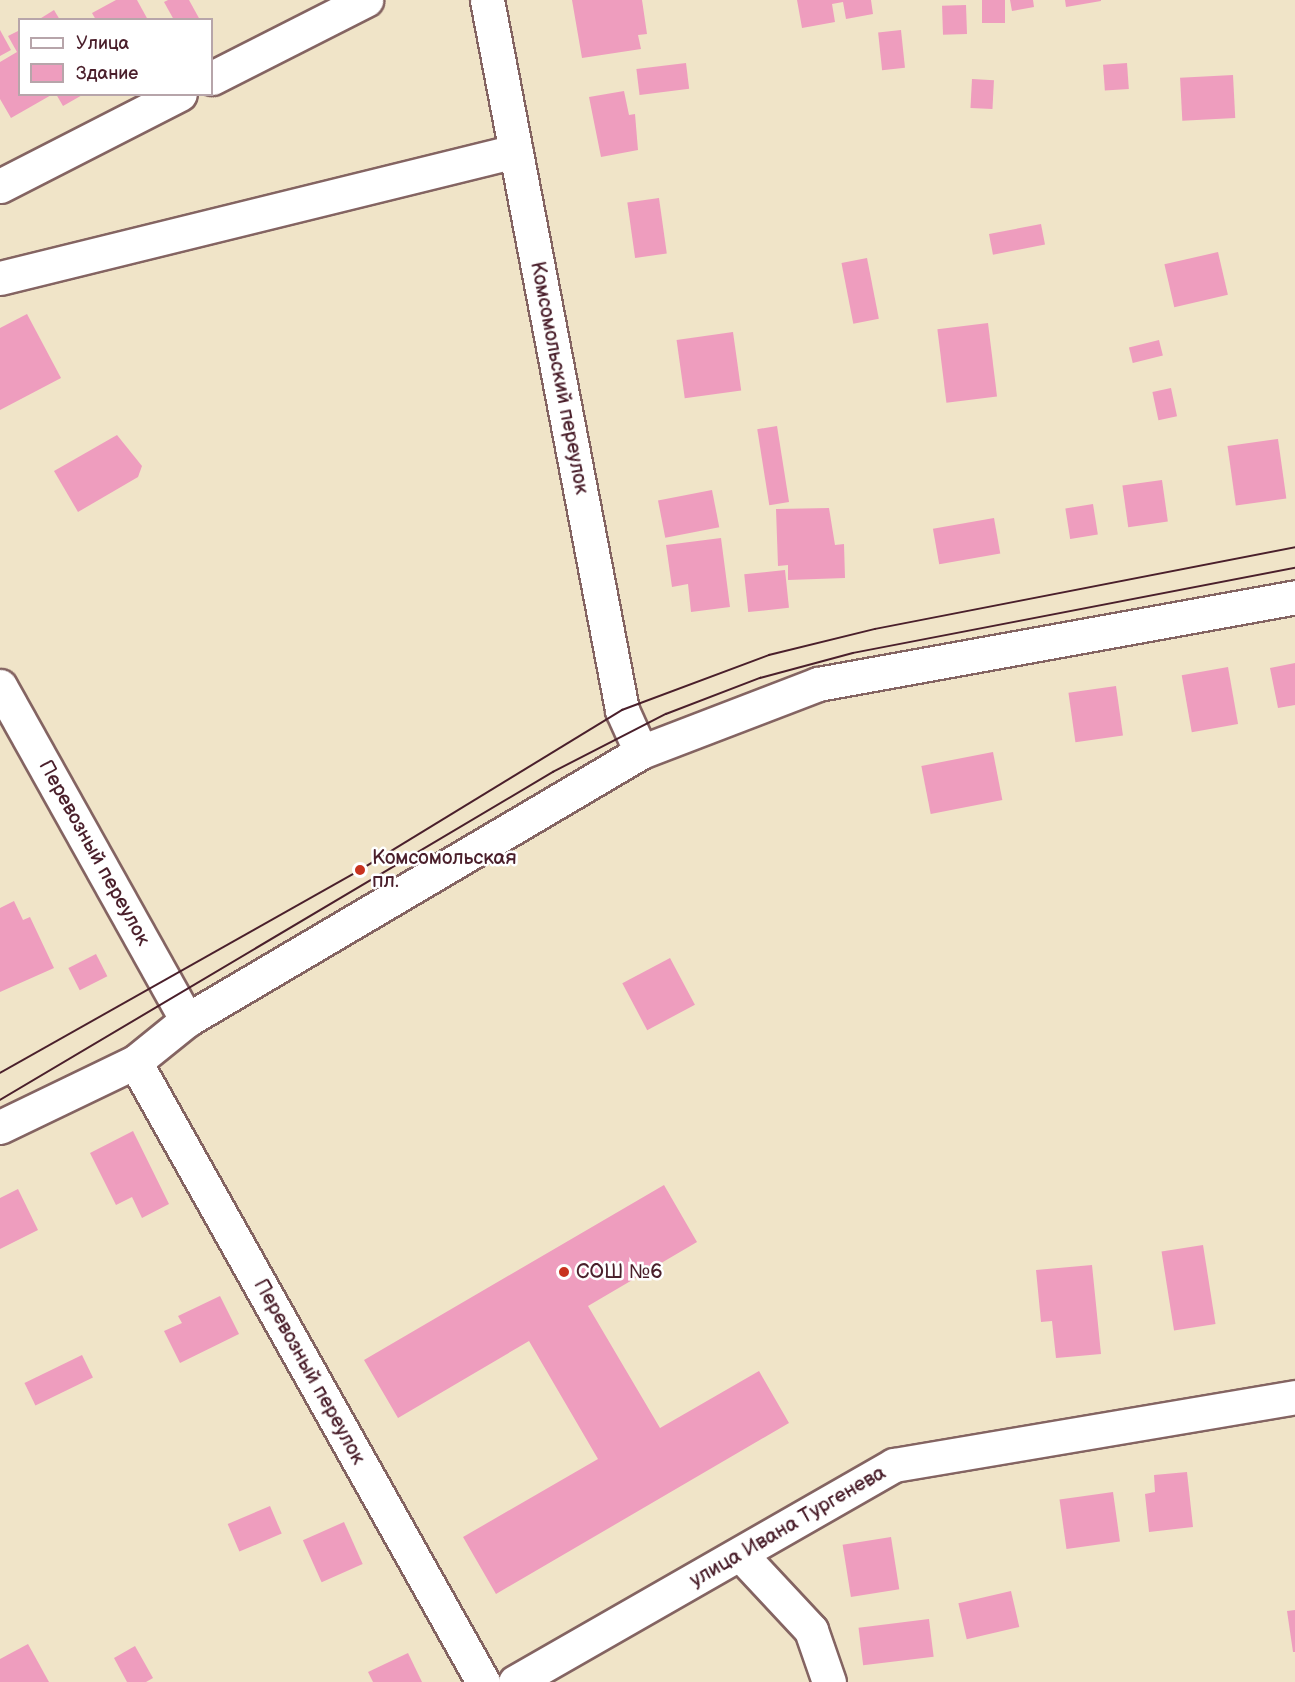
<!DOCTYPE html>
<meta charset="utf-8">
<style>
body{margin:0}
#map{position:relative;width:1295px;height:1682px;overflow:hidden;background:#f0e4c8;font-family:"Balsamiq Sans",sans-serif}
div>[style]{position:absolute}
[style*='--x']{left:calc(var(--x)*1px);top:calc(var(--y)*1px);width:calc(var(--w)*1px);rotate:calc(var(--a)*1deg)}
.building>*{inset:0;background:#ee9dbe;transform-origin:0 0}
.roads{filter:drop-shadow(2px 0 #846462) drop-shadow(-2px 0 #846462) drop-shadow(0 2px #846462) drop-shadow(0 -2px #846462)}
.minor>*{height:33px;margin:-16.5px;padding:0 16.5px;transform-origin:16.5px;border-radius:16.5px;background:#fff}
.tram>*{height:1.5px;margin:-0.75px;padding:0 0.75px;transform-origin:0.75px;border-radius:0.75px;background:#4a1f2b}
.dots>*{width:16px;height:16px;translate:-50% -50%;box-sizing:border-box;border:3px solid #fff;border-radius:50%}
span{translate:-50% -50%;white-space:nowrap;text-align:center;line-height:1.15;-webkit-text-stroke:5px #fff;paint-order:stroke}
.street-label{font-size:20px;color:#4a1f2b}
.poi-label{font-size:20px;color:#4a1f2b}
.left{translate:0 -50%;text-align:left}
.legend{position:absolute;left:18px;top:18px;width:195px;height:78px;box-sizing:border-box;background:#fff;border:2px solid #b7a5aa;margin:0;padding:8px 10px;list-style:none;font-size:18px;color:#4a1f2b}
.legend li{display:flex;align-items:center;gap:12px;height:30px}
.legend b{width:30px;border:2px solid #b7a5aa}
</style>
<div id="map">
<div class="building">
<div style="clip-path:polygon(116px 0,137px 0,148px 20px,96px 20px,92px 13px)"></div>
<div style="clip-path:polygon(168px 0,189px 0,200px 20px,174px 20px,164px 2px)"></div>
<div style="clip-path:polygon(572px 0,642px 0,647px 34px,638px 35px,641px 49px,582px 58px)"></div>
<div style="clip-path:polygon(797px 0,871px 0,873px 14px,846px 19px,843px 2px,832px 4px,835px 22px,802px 28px)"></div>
<div style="left:982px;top:0;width:23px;height:23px"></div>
<div style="clip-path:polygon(1010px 0,1033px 0,1034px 7px,1012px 11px)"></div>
<div style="clip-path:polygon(1065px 0,1101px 0,1101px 1px,1066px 7px)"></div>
<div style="left:966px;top:5px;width:29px;height:24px;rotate:88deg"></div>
<div style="clip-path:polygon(54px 10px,60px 20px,38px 20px)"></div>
<div style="clip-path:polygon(0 30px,11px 50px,0 56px)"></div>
<div style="clip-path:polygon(20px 30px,20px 94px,53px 94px,11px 118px,0 99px,0 62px,17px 52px,8px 36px)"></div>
<div style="left:901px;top:30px;width:38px;height:23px;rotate:84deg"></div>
<div style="left:686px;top:63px;width:26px;height:50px;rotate:83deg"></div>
<div style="left:1127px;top:63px;width:26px;height:24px;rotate:86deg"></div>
<div style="left:1233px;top:75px;width:43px;height:53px;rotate:87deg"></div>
<div style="left:972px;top:79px;width:22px;height:29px;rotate:3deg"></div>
<div style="clip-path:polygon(624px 91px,629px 115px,635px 114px,638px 150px,601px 157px,589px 97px)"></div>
<div style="clip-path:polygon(56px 94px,84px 94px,63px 106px)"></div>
<div style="left:659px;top:198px;width:56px;height:32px;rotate:82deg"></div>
<div style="left:1041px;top:224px;width:21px;height:53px;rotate:79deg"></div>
<div style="left:1218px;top:252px;width:44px;height:55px;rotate:77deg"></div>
<div style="left:867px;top:258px;width:62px;height:26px;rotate:79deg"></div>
<div style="clip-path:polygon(27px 314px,61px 378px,0 410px,0 328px)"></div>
<div style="left:988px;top:323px;width:74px;height:51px;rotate:83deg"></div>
<div style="left:733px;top:332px;width:59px;height:57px;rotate:82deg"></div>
<div style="left:1159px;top:340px;width:16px;height:31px;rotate:76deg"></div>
<div style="left:1171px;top:388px;width:29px;height:19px;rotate:78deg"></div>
<div style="left:777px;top:426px;width:77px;height:20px;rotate:81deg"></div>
<div style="clip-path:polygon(117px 435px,142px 466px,138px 477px,78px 512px,54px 471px)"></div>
<div style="left:1278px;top:439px;width:60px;height:51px;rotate:82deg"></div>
<div style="left:1162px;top:480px;width:42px;height:40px;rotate:82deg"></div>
<div style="left:712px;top:490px;width:38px;height:55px;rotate:79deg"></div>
<div style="left:1093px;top:504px;width:31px;height:28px;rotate:81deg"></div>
<div style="clip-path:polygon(829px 508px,835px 545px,844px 544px,845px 578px,788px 580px,788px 565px,778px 566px,776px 509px)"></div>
<div style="left:994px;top:518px;width:36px;height:62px;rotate:80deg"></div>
<div style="clip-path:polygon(721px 538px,730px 607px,691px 612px,688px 584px,672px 587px,666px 545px)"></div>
<div style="left:785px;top:570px;width:38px;height:41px;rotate:84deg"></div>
<div style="clip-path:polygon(1295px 663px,1295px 705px,1278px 708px,1270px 668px)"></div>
<div style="left:1228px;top:667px;width:58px;height:47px;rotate:80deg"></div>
<div style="left:1116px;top:686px;width:50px;height:48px;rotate:82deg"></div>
<div style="left:993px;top:752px;width:49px;height:73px;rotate:79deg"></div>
<div style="clip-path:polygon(14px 901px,23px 920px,30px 917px,54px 968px,0 992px,0 908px)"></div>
<div style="left:96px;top:954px;width:25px;height:31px;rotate:63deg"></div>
<div style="left:670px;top:958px;width:53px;height:54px;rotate:62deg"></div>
<div style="clip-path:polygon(133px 1131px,169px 1204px,142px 1218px,132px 1197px,116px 1205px,90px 1153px)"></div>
<div style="clip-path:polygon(664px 1185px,697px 1242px,588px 1306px,660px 1428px,759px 1371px,789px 1423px,496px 1594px,463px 1537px,598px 1459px,529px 1341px,398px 1418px,364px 1360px)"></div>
<div style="clip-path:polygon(18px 1189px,38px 1230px,0 1249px,0 1198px)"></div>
<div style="left:1203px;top:1245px;width:80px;height:42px;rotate:81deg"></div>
<div style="clip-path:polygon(1092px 1265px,1101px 1354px,1056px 1358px,1052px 1321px,1041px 1322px,1036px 1270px)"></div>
<div style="clip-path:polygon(220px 1296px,239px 1334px,180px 1363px,164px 1331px,182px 1323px,178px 1316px)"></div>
<div style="left:82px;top:1355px;width:25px;height:64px;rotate:64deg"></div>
<div style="clip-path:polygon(1187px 1472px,1193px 1527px,1149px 1532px,1145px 1494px,1155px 1492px,1154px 1475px)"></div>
<div style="left:1113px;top:1492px;width:50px;height:54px;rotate:82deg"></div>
<div style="left:270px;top:1506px;width:30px;height:46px;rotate:67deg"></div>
<div style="left:344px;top:1522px;width:46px;height:45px;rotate:66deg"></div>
<div style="left:891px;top:1537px;width:53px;height:49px;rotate:81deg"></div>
<div style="left:1011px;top:1591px;width:37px;height:54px;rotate:77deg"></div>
<div style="clip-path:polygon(1295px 1610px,1295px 1652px,1293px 1652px,1287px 1611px)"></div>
<div style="left:929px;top:1619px;width:38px;height:71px;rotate:83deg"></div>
<div style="clip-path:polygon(28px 1644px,49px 1682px,0 1682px,0 1659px)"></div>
<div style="clip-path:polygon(135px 1646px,153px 1678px,146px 1682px,127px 1682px,114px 1658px)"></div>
<div style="clip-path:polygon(408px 1653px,422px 1682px,373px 1682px,368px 1672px)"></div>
</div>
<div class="roads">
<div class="minor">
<div style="--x:487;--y:0;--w:723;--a:79.23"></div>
<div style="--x:622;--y:710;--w:46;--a:65.7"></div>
<div style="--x:212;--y:78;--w:173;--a:-26.9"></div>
<div style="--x:0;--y:186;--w:202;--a:-27.1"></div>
<div style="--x:0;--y:278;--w:531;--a:-13.83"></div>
<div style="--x:0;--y:686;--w:383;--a:60.8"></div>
<div style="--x:135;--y:1062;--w:711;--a:60.69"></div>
<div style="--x:0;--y:1127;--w:150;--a:-25.7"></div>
<div style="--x:135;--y:1062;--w:67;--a:-38.9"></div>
<div style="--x:187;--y:1020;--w:527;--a:-30.55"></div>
<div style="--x:641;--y:752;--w:190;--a:-21"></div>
<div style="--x:818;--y:684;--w:485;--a:-10.3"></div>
<div style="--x:741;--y:1555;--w:103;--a:47"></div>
<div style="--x:811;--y:1630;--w:55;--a:70.9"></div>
<div style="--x:515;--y:1682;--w:437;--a:-29.8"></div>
<div style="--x:894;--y:1465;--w:407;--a:-9.6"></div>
</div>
</div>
<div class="tram">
<div style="--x:0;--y:1073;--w:413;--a:-29.4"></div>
<div style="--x:360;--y:870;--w:307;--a:-31.4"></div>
<div style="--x:622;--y:710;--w:157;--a:-20.5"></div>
<div style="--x:769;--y:655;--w:109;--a:-13.8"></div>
<div style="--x:875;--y:629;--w:428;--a:-11"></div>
<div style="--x:0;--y:1100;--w:643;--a:-30.67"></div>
<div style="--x:553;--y:772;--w:127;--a:-27.2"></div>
<div style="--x:666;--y:714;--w:101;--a:-21"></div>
<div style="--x:760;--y:678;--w:96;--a:-15"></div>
<div style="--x:853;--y:653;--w:450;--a:-10.9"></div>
</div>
<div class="dots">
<div style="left:360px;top:870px;background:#c8321e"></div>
<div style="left:564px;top:1272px;background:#c8321e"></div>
</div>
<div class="street-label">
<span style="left:559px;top:378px;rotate:79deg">Комсомольский переулок</span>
<span style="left:94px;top:853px;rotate:61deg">Перевозный переулок</span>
<span style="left:309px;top:1372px;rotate:61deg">Перевозный переулок</span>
<span style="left:788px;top:1527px;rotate:-30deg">улица Ивана Тургенева</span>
</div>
<div class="poi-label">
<span class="left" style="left:372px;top:870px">Комсомольская<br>пл.</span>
<span class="left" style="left:576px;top:1272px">СОШ №6</span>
</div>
<ul class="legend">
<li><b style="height:8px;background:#fff"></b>Улица</li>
<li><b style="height:16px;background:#ee9dbe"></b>Здание</li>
</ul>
</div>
